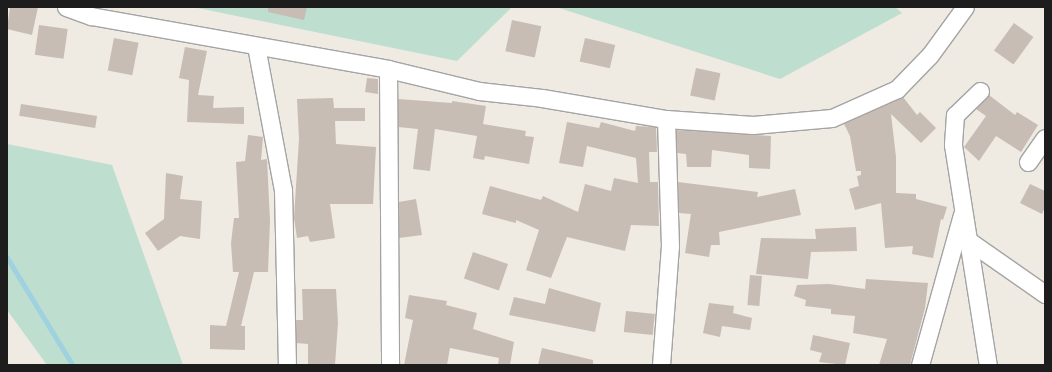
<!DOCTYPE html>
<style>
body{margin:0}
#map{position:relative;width:1052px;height:372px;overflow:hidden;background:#efeae2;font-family:Signika,sans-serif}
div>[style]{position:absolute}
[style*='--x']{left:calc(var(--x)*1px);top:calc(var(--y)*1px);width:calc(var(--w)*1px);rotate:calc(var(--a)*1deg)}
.wetland>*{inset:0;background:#bedecf}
.stream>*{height:4.5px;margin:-2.25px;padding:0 2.25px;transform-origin:2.25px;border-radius:2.25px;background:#a0d1df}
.building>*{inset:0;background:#c7bdb5;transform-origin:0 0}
.roads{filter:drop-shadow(1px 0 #a4a4a4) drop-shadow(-1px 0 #a4a4a4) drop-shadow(0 1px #a4a4a4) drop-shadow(0 -1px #a4a4a4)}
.minor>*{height:17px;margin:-8.5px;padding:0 8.5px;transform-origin:8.5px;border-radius:8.5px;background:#fff}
span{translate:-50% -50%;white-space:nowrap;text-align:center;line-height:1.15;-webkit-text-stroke:3px #fff;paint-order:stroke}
.frame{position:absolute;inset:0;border:8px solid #1d1d1d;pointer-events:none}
</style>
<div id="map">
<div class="wetland">
<div style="clip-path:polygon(193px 7px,512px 7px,457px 61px)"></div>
<div style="clip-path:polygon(556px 7px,895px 7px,902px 13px,780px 79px)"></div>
<div style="clip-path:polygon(7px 144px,112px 165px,183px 365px,47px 365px,7px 310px)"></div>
</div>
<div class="stream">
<div style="--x:7;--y:257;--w:127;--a:58.6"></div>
</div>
<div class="building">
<div style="clip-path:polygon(10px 7px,38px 7px,32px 35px,7px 29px)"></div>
<div style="clip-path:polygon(268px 7px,307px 7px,304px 20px,268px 12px)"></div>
<div style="left:512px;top:20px;width:30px;height:32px;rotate:12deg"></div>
<div style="left:1014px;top:23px;width:24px;height:34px;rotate:36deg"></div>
<div style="left:39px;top:25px;width:29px;height:30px;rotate:8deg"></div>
<div style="left:114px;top:38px;width:25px;height:33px;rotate:11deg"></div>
<div style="left:585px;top:38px;width:31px;height:24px;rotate:13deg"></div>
<div style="clip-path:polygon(185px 47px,207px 51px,198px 95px,214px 96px,213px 108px,244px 107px,244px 124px,187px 122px,189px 80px,179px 78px)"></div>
<div style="left:696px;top:68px;width:25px;height:28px;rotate:12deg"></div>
<div style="clip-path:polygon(367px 78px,378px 79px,378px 94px,365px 92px)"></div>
<div style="clip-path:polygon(989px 95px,1015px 115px,1017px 112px,1038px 125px,1021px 152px,996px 136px,979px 161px,964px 147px,986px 116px,976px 109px)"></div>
<div style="clip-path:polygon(903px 97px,917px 115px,920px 112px,936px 128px,921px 143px,891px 114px,896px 157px,896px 193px,916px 194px,916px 199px,947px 207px,943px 220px,941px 219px,933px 258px,912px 254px,913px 246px,885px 248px,881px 203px,855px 210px,849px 189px,859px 186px,857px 176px,861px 175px,861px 171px,856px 171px,850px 136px,844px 124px)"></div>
<div style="clip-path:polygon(333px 98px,334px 108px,365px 108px,365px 121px,335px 121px,336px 144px,376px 147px,373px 204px,330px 204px,335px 238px,310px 242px,308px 236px,297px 238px,294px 218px,299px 139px,297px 99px)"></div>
<div style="clip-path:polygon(398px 99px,452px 103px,452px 101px,486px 106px,483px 124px,526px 131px,525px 136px,534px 137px,529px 164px,485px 156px,484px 160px,473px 158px,477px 136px,435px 129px,430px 171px,413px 169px,418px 129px,398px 127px)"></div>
<div style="left:21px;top:104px;width:77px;height:12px;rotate:9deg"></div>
<div style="clip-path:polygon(567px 122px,599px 128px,601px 122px,635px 131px,636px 126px,656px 127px,657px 152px,649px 152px,650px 182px,658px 182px,659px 226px,631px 225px,625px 251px,567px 237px,551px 278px,526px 270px,539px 230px,516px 220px,516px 223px,482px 214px,490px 186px,541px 200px,543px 196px,578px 212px,585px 184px,611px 191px,614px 178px,638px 183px,636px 158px,587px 146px,583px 167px,559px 163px)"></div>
<div style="clip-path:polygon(676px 130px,771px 136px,770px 169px,749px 168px,749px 155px,712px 150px,711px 167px,687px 167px,686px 154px,677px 153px)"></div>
<div style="clip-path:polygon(248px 135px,263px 137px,261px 160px,267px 159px,270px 221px,268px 272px,254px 272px,241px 326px,245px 326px,245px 350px,210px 349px,210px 325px,226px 326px,239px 272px,233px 272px,231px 243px,234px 218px,239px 218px,236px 162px,245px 161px)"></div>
<div style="clip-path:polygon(166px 173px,183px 176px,180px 199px,202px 201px,200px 239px,180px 236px,158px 251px,145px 233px,164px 219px)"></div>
<div style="clip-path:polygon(678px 182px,758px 192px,757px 197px,795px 189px,801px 215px,719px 232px,720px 245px,711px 245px,709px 257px,685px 253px,691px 214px,679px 213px)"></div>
<div style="clip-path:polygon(1030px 184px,1045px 191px,1045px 207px,1042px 214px,1020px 203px)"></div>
<div style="clip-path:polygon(416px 199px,422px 235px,399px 238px,399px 202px)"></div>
<div style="clip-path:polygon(856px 227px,857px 251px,811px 252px,808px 279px,756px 274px,761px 238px,816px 239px,815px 229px)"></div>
<div style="left:473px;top:252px;width:37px;height:28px;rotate:19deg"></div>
<div style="left:750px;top:275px;width:12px;height:30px;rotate:5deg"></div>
<div style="clip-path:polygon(866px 279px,928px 283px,925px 308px,910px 365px,879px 365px,887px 339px,853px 333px,855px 316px,831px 314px,831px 309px,805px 306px,806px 300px,794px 296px,797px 285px,829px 284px,865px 289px)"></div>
<div style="clip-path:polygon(549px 288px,601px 303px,595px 332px,509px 315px,514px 297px,545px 304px)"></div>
<div style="clip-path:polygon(302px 289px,336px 289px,338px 323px,335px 365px,308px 365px,308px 344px,296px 343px,296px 320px,303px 320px)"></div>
<div style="clip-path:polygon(409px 295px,447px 301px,446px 305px,477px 313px,473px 329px,514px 342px,510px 365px,498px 365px,499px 358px,450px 348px,447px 365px,404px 365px,413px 320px,405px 318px)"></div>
<div style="clip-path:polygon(709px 303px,734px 306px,733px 313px,752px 318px,750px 330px,722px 326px,720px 337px,703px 333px)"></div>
<div style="left:626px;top:311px;width:29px;height:21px;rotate:6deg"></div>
<div style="clip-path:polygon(813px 335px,850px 343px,845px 365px,819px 362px,822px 353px,810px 350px)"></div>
<div style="clip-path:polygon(542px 348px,593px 360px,593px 365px,538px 365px)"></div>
</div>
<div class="roads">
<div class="minor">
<div style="--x:66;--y:7;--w:27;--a:20"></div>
<div style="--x:91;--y:16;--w:302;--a:10.1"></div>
<div style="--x:388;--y:69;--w:94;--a:13.6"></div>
<div style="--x:479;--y:91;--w:63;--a:6.3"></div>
<div style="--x:542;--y:98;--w:126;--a:9.6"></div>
<div style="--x:666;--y:119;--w:87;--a:3.9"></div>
<div style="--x:753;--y:125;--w:79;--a:-5.1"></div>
<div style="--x:832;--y:118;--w:71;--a:-24"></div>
<div style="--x:897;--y:89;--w:47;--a:-45.9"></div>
<div style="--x:930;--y:55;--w:59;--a:-53.9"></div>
<div style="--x:256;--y:46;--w:147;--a:79.4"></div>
<div style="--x:283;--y:190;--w:175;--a:88.7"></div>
<div style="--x:388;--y:69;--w:296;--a:89.6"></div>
<div style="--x:980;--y:91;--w:35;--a:136"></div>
<div style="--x:955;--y:115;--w:30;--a:94"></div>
<div style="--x:953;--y:145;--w:223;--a:81"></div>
<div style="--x:1028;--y:162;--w:29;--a:-55"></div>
<div style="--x:969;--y:241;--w:93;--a:34.9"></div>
<div style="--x:661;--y:365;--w:119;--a:-85.7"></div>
<div style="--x:670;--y:246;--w:127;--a:-91.8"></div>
<div style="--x:920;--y:365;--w:156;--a:-74.4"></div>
</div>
</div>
<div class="frame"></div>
</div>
